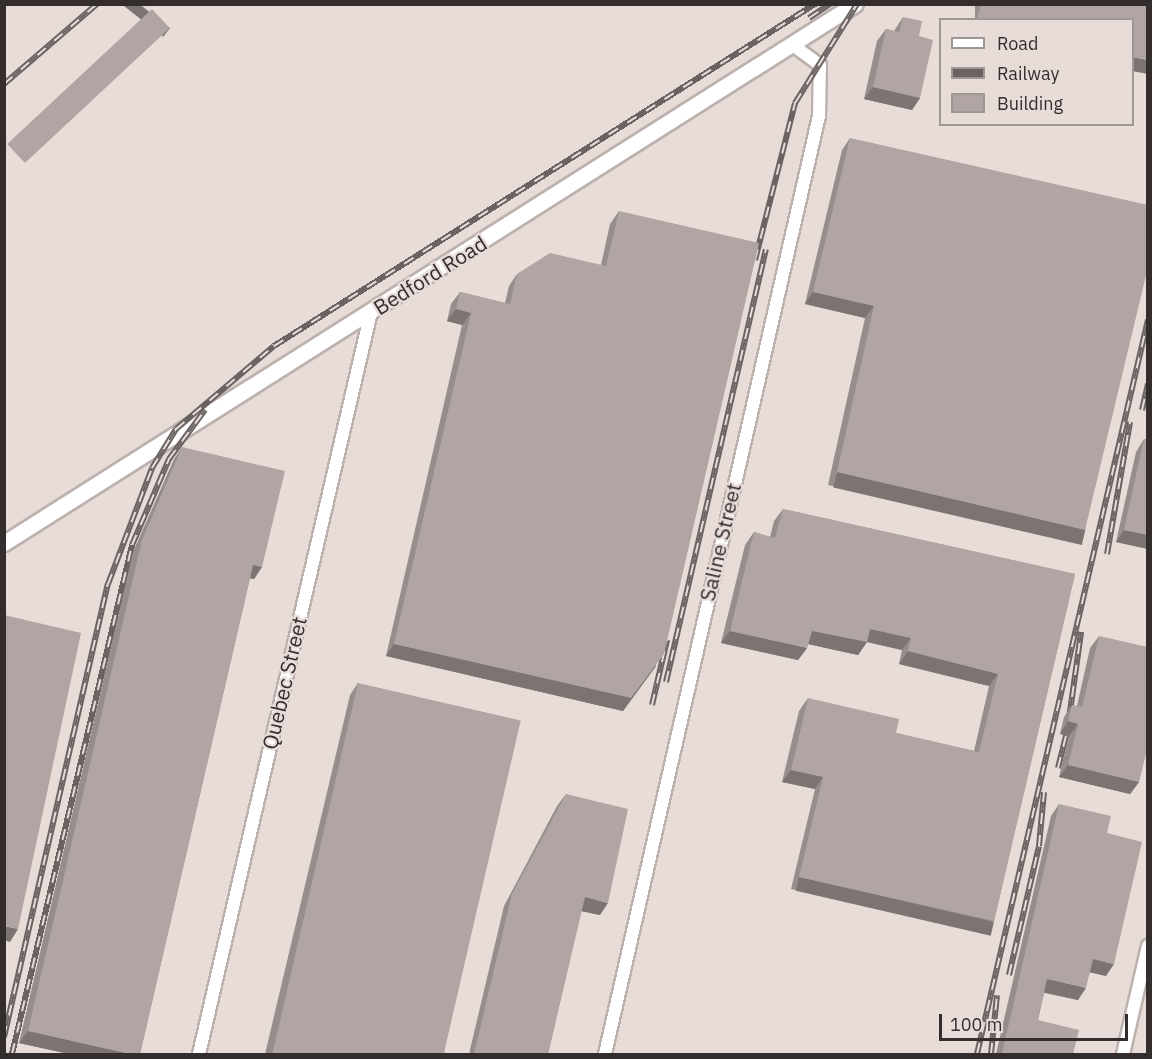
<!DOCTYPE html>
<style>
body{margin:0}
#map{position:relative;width:1152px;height:1059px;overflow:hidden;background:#e8dcd9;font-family:"IBM Plex Sans",sans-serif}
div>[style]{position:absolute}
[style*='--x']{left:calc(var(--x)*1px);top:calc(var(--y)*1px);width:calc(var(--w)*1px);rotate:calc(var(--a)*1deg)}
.roads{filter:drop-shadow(2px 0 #bcb1ad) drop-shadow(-2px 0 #bcb1ad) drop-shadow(0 2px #bcb1ad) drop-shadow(0 -2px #bcb1ad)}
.minor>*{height:12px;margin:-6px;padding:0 6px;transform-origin:6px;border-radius:6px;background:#fff}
.tertiary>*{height:15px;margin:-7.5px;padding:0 7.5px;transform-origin:7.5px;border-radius:7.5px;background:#fff}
.rail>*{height:6px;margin-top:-3px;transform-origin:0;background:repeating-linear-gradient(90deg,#e8dcd9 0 11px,#6a6361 0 22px);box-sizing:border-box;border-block:2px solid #6a6361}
.wall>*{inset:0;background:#978e8b;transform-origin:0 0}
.shaded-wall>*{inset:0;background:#7b7471;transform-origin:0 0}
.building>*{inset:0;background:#b0a5a2;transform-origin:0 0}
span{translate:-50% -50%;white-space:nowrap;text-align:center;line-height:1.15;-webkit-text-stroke:4.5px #e8dcd9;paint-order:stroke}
.street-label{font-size:21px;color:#332e2d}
.frame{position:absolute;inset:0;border:6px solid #332e2d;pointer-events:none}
.legend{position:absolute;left:939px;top:18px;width:195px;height:108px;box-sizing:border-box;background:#e8dcd9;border:2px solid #a09694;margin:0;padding:8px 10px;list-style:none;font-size:18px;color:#332e2d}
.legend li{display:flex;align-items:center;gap:12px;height:30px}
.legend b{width:30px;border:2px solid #a09694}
.scale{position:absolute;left:939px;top:1014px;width:189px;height:27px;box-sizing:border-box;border:3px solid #332e2d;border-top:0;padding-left:8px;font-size:18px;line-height:21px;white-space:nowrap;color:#332e2d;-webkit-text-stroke:4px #e8dcd9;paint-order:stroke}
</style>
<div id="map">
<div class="roads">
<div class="minor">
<div style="--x:199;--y:1054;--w:762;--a:-76.95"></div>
<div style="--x:605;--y:1054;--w:962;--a:-77.15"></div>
<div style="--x:819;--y:116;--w:51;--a:-88.9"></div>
<div style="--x:820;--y:65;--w:34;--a:-144"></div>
<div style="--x:1123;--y:1054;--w:111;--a:-77"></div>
</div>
<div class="tertiary">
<div style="--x:4;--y:543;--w:1007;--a:-32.35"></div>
</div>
</div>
<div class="rail">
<div style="--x:809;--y:18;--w:25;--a:-34"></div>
<div style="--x:4;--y:84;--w:123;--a:-40.7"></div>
<div style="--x:755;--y:260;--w:162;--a:-75.7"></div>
<div style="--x:795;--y:103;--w:117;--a:-57.9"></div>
<div style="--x:1142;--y:410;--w:27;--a:-77"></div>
<div style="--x:1107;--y:554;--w:134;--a:-80.1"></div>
<div style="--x:666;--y:682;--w:444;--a:-77"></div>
<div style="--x:652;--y:705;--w:67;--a:-77"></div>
<div style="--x:1069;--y:719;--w:88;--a:-82.1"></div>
<div style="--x:1058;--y:768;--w:34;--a:-76"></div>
<div style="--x:1009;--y:975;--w:132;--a:-76.9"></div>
<div style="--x:1039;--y:846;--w:54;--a:-84.7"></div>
<div style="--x:4;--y:1037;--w:465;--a:-77.1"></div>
<div style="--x:108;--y:584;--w:124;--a:-69.2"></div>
<div style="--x:152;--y:468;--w:46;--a:-58.4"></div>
<div style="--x:176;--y:429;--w:128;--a:-40.3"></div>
<div style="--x:274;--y:346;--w:640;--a:-32.3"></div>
<div style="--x:12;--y:1054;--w:523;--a:-76.73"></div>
<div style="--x:132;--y:545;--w:94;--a:-66.7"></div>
<div style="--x:169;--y:459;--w:61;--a:-53.7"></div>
<div style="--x:977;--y:1054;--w:754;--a:-76.89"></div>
<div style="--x:991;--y:1054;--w:59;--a:-84.2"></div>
</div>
<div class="wall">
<div style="left:975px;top:4px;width:173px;height:16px"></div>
<div style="clip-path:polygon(903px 17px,919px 36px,920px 98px,912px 110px,864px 99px,877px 41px,886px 29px,894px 31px)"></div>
<div style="clip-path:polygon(850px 138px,1077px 543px,828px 485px,865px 318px,805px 304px,842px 150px)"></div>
<div style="clip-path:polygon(619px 211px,656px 666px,623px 711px,386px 656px,462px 325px,447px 321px,451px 304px,460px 292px,505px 303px,509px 286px,517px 274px,601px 265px,610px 224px)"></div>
<div style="clip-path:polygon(1144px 439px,1148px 440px,1148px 549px,1116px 542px,1136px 452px)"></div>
<div style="clip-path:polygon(182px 447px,262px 567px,254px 579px,250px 578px,140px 1054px,69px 1054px,19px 1043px,133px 552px,174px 459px)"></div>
<div style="clip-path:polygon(783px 509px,1075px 574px,994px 921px,986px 933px,791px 889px,815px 789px,782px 782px,799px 711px,808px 698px,896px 733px,974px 751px,989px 686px,899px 664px,902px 650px,867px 642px,858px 655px,808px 644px,807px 648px,798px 660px,721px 643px,745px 545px,754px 532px,770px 537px,774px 521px)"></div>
<div style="clip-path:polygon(1099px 636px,1139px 782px,1130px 794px,1059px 777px,1069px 736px,1060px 734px,1064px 717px,1072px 705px,1077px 706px,1090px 648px)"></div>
<div style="clip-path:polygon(358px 683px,445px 1054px,265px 1054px,350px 695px)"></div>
<div style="clip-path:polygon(566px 794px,600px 915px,581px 911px,548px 1054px,469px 1054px,504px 906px,557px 806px)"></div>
<div style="clip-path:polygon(1059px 804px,1107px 833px,1106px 976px,1090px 972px,1078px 1000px,1044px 993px,1038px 1020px,1073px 1054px,996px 1054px,1051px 816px)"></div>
</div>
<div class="shaded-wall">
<div style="left:170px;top:28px;width:11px;height:222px;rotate:128deg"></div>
<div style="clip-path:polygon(1132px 57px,1148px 60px,1148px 74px,1132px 71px)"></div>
<div style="clip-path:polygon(873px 87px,920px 98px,912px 110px,864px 99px)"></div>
<div style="clip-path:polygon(813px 292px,874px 306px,865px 318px,805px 304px)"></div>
<div style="clip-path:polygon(456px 309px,471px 313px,462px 325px,447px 321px)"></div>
<div style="left:837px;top:472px;width:255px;height:16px;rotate:13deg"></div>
<div style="clip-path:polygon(1124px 530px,1148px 535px,1148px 549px,1116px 542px)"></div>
<div style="clip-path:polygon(253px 565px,262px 567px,254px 579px,244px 577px)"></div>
<div style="clip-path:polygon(870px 629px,911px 638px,902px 650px,867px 642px,858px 655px,803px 643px,812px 631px)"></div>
<div style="clip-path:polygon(730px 631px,807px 648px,798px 660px,721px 643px)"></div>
<div style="clip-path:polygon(394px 644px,656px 666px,623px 711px,386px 656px)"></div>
<div style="clip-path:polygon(908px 651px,998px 674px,989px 686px,899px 664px)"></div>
<div style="clip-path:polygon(1068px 721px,1078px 724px,1069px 736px,1060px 734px)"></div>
<div style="clip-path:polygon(1068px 765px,1139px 782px,1130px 794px,1059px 777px)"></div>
<div style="clip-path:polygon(791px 770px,823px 777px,815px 789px,782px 782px)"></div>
<div style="left:799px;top:877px;width:200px;height:14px;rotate:13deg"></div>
<div style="clip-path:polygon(585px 897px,608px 903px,600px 915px,576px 910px)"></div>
<div style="clip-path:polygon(4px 926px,18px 929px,10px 942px,4px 940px)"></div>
<div style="clip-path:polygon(1093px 959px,1114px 964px,1106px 976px,1084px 971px)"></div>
<div style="clip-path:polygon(1047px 979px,1086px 988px,1078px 1000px,1039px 991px)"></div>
<div style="clip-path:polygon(28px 1031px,130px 1054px,69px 1054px,19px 1043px)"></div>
</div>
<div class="building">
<div style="clip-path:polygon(981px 4px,1148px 4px,1148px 60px,1132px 57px,1132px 20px,977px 20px)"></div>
<div style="left:152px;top:9px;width:26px;height:198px;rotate:47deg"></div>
<div style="clip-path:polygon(903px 17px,922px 21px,919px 36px,933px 40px,920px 98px,873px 87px,886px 29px,899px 32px)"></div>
<div style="clip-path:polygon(850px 138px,1148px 205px,1148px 267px,1085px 530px,837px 472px,874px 306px,813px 292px)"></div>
<div style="clip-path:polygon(619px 211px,759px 243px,664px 654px,631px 698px,394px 644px,471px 313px,456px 309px,460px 292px,510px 304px,517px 274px,550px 253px,606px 266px)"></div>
<div style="clip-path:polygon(1144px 439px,1148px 440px,1148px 535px,1124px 530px)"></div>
<div style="clip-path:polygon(182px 447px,285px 471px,262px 567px,253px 565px,140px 1054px,130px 1054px,28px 1031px,142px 540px)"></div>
<div style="clip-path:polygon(783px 509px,1075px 574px,994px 921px,799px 877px,823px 777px,791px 770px,808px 698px,899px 719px,896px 733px,979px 752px,998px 674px,908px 651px,911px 638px,870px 629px,867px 642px,812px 631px,807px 648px,730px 631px,754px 532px,775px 538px)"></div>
<div style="clip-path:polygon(4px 615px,81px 633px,18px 929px,4px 926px)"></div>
<div style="clip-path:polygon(1099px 636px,1148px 647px,1148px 746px,1139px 782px,1068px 765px,1078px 724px,1068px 721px,1072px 705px,1082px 707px)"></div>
<div style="left:358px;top:683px;width:167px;height:381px;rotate:13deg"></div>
<div style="clip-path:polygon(566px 794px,628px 809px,608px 903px,585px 897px,548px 1054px,474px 1054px,512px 894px)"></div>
<div style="clip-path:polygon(1059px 804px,1111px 816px,1107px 833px,1142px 842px,1114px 964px,1093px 959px,1086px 988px,1047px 979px,1038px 1020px,1079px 1030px,1073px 1054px,1002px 1054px)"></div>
</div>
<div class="street-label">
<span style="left:430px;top:275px;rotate:-32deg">Bedford Road</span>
<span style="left:720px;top:542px;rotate:-77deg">Saline Street</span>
<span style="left:284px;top:683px;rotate:-77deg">Quebec Street</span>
</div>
<div class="frame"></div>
<ul class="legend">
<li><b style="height:8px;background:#fff"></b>Road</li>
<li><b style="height:8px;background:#6a6361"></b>Railway</li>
<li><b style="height:16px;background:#b0a5a2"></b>Building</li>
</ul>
<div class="scale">100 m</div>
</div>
